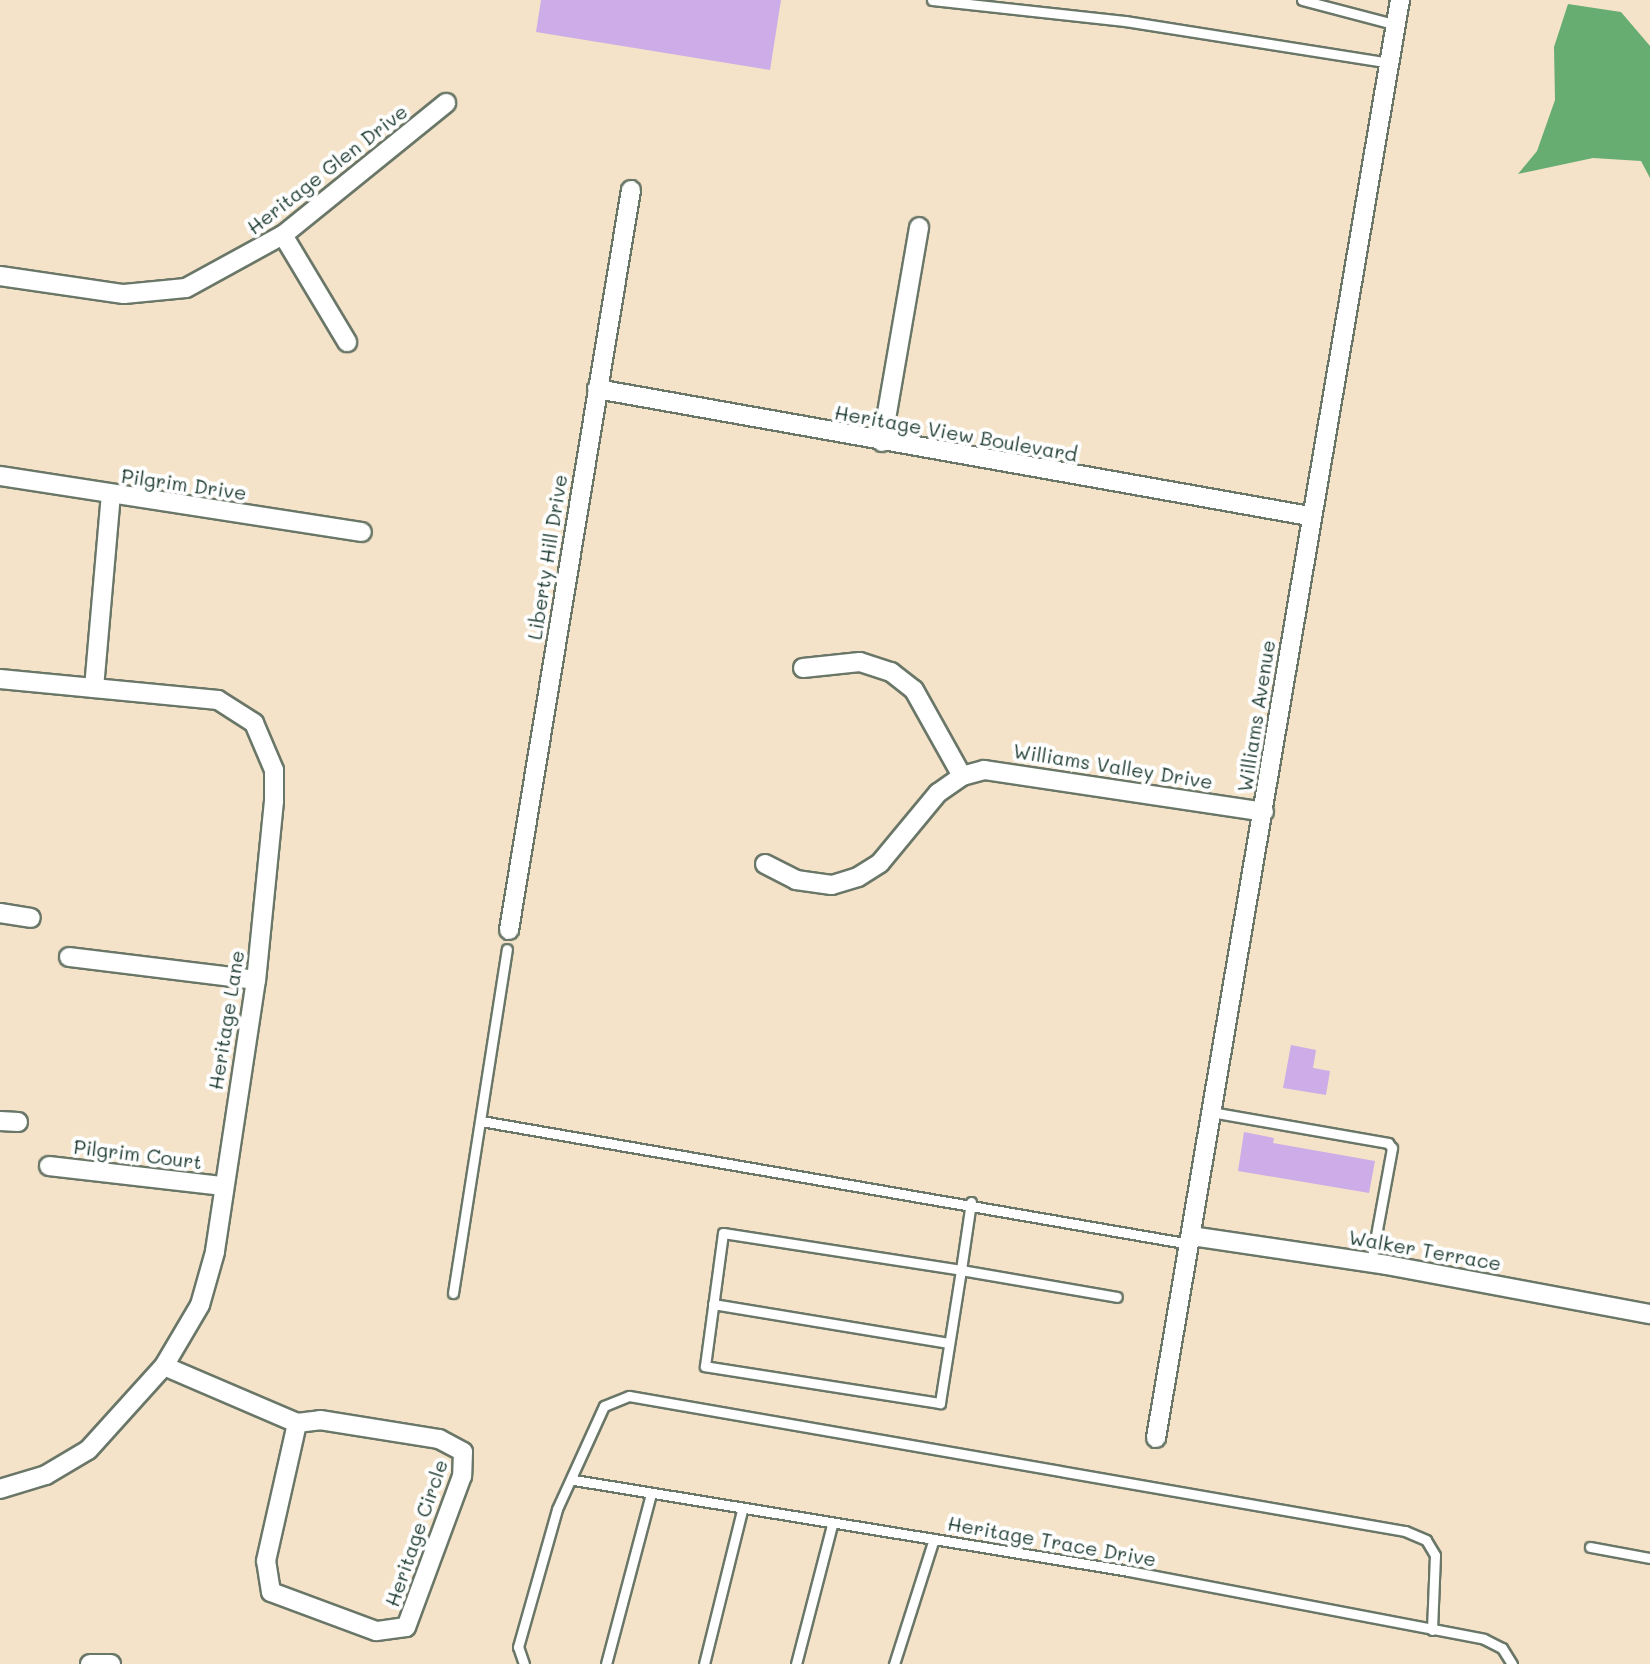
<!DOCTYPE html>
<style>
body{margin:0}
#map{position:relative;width:1650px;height:1664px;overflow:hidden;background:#f4e3c9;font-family:Mali,sans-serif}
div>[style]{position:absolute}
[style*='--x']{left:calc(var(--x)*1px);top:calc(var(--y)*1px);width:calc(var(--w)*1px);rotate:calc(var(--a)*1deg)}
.forest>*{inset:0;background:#67ad72}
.building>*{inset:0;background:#ceace7}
.roads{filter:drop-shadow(2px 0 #6a7768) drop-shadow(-2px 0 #6a7768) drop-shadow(0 2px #6a7768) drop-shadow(0 -2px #6a7768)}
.lane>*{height:9px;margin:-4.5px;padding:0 4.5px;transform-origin:4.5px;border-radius:4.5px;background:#fff}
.street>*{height:18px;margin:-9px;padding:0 9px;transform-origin:9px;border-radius:9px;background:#fff}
span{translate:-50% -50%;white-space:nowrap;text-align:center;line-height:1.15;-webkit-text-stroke:8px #fff;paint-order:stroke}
.street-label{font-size:20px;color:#1f3d34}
</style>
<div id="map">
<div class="forest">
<div style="clip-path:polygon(1568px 4px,1621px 12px,1650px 46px,1650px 178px,1641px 161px,1593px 158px,1518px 174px,1537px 151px,1555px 100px,1554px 47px)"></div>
</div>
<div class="building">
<div style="clip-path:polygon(541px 0,781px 0,770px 70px,536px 32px)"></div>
<div style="clip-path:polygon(1291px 1045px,1316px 1050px,1313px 1068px,1330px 1071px,1326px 1095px,1283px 1088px)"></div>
<div style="clip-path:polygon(1244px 1132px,1274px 1138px,1273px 1143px,1375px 1161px,1369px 1193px,1238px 1171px)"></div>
</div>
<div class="roads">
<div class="lane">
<div style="--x:932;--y:0;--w:194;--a:6.2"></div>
<div style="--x:1125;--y:21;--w:268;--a:9"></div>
<div style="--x:1302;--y:0;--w:98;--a:14.7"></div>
<div style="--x:1211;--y:1112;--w:180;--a:9.9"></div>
<div style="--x:1388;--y:1143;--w:6;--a:51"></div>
<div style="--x:1392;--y:1148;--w:116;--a:100.4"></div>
<div style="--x:481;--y:1121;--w:720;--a:9.84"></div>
<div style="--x:971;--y:1202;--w:69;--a:98.4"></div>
<div style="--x:961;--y:1270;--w:135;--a:99"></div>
<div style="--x:940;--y:1403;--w:238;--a:-171.1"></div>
<div style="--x:705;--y:1366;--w:134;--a:-82.3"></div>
<div style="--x:723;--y:1233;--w:241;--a:8.8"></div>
<div style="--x:961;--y:1270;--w:158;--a:9.8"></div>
<div style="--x:453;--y:1293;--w:348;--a:-81.1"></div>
<div style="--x:713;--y:1304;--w:239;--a:9.4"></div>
<div style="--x:574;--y:1480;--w:562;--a:9.31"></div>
<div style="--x:1129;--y:1571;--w:361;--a:10.8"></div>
<div style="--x:1484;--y:1639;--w:20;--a:27"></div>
<div style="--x:1502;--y:1648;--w:19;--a:58"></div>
<div style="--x:1590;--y:1547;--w:61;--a:10.4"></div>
<div style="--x:524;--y:1664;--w:18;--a:-109"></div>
<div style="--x:518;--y:1647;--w:143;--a:-74.2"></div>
<div style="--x:557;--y:1509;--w:113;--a:-65.5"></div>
<div style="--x:604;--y:1406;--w:27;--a:-22"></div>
<div style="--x:629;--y:1396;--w:788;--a:9.87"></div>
<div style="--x:1405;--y:1531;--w:23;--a:23"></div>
<div style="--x:1426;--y:1540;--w:17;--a:59"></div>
<div style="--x:1435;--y:1555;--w:75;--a:92.3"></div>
<div style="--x:606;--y:1664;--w:176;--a:-75.2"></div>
<div style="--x:704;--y:1664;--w:159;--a:-76.1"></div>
<div style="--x:796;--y:1664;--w:144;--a:-75.5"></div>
<div style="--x:894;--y:1664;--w:131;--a:-72.3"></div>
</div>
<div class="street">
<div style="--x:283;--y:235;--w:125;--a:59.1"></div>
<div style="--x:0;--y:276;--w:125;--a:8.3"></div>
<div style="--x:124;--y:294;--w:62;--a:-5.5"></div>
<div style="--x:186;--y:288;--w:111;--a:-28.7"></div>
<div style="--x:283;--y:235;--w:210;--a:-39"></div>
<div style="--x:597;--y:389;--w:723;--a:10.11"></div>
<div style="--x:882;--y:442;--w:218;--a:-80.2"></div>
<div style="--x:0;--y:476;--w:366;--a:8.8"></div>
<div style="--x:803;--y:668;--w:57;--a:-6"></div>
<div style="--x:860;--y:662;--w:33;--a:18"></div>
<div style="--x:891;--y:672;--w:29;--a:38"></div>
<div style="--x:914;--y:690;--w:98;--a:60.8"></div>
<div style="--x:0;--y:679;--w:219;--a:5.5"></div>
<div style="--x:218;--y:700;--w:43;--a:32.6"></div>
<div style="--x:254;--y:723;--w:51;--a:66.9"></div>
<div style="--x:274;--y:770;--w:31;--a:90"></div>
<div style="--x:274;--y:801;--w:180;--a:95.7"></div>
<div style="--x:256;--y:980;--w:275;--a:98.6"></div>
<div style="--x:215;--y:1252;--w:55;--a:105.8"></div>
<div style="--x:200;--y:1305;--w:71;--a:120.5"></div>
<div style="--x:164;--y:1366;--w:113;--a:132.1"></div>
<div style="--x:88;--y:1450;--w:49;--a:149.2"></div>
<div style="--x:46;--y:1475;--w:48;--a:163.1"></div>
<div style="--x:94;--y:688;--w:194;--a:-85"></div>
<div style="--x:765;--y:864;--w:35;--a:27"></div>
<div style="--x:796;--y:880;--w:36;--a:8"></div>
<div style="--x:832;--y:885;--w:27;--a:-17"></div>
<div style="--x:858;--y:877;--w:26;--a:-32"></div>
<div style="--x:880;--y:863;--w:91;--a:-50.4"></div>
<div style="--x:938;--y:793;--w:29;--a:-35"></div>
<div style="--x:962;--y:776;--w:23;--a:-15"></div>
<div style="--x:984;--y:770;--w:283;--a:8.5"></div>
<div style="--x:0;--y:913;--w:31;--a:9"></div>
<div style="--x:509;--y:930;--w:750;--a:-80.64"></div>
<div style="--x:69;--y:957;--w:188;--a:7"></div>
<div style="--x:0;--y:1121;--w:18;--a:3"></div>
<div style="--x:49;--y:1166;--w:173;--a:6.6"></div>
<div style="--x:1191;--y:1236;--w:198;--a:8.4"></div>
<div style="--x:1387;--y:1265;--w:268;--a:10.6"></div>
<div style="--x:164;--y:1366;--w:145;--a:23.2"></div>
<div style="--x:297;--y:1423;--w:23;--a:-7"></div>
<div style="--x:320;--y:1420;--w:121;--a:9.1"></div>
<div style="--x:439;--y:1439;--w:27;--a:28"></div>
<div style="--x:463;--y:1452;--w:24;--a:92"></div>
<div style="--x:462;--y:1476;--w:161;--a:110.3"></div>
<div style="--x:406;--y:1627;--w:30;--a:172"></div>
<div style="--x:376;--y:1631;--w:112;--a:-159.6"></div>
<div style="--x:271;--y:1592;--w:31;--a:-99"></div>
<div style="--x:266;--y:1561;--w:141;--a:-77.3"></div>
<div style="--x:1156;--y:1438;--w:1459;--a:-80.37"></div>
<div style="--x:90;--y:1664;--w:21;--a:0"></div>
</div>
</div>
<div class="street-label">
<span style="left:327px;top:169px;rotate:-38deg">Heritage Glen Drive</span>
<span style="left:956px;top:433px;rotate:10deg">Heritage View Boulevard</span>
<span style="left:184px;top:484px;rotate:8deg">Pilgrim Drive</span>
<span style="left:547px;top:557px;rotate:-81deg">Liberty Hill Drive</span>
<span style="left:1256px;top:716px;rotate:-81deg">Williams Avenue</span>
<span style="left:1113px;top:766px;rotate:9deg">Williams Valley Drive</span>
<span style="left:226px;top:1020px;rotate:-81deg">Heritage Lane</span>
<span style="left:138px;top:1154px;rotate:7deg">Pilgrim Court</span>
<span style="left:1425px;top:1250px;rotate:10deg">Walker Terrace</span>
<span style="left:416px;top:1533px;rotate:-71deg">Heritage Circle</span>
<span style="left:1052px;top:1541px;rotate:10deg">Heritage Trace Drive</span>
</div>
</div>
